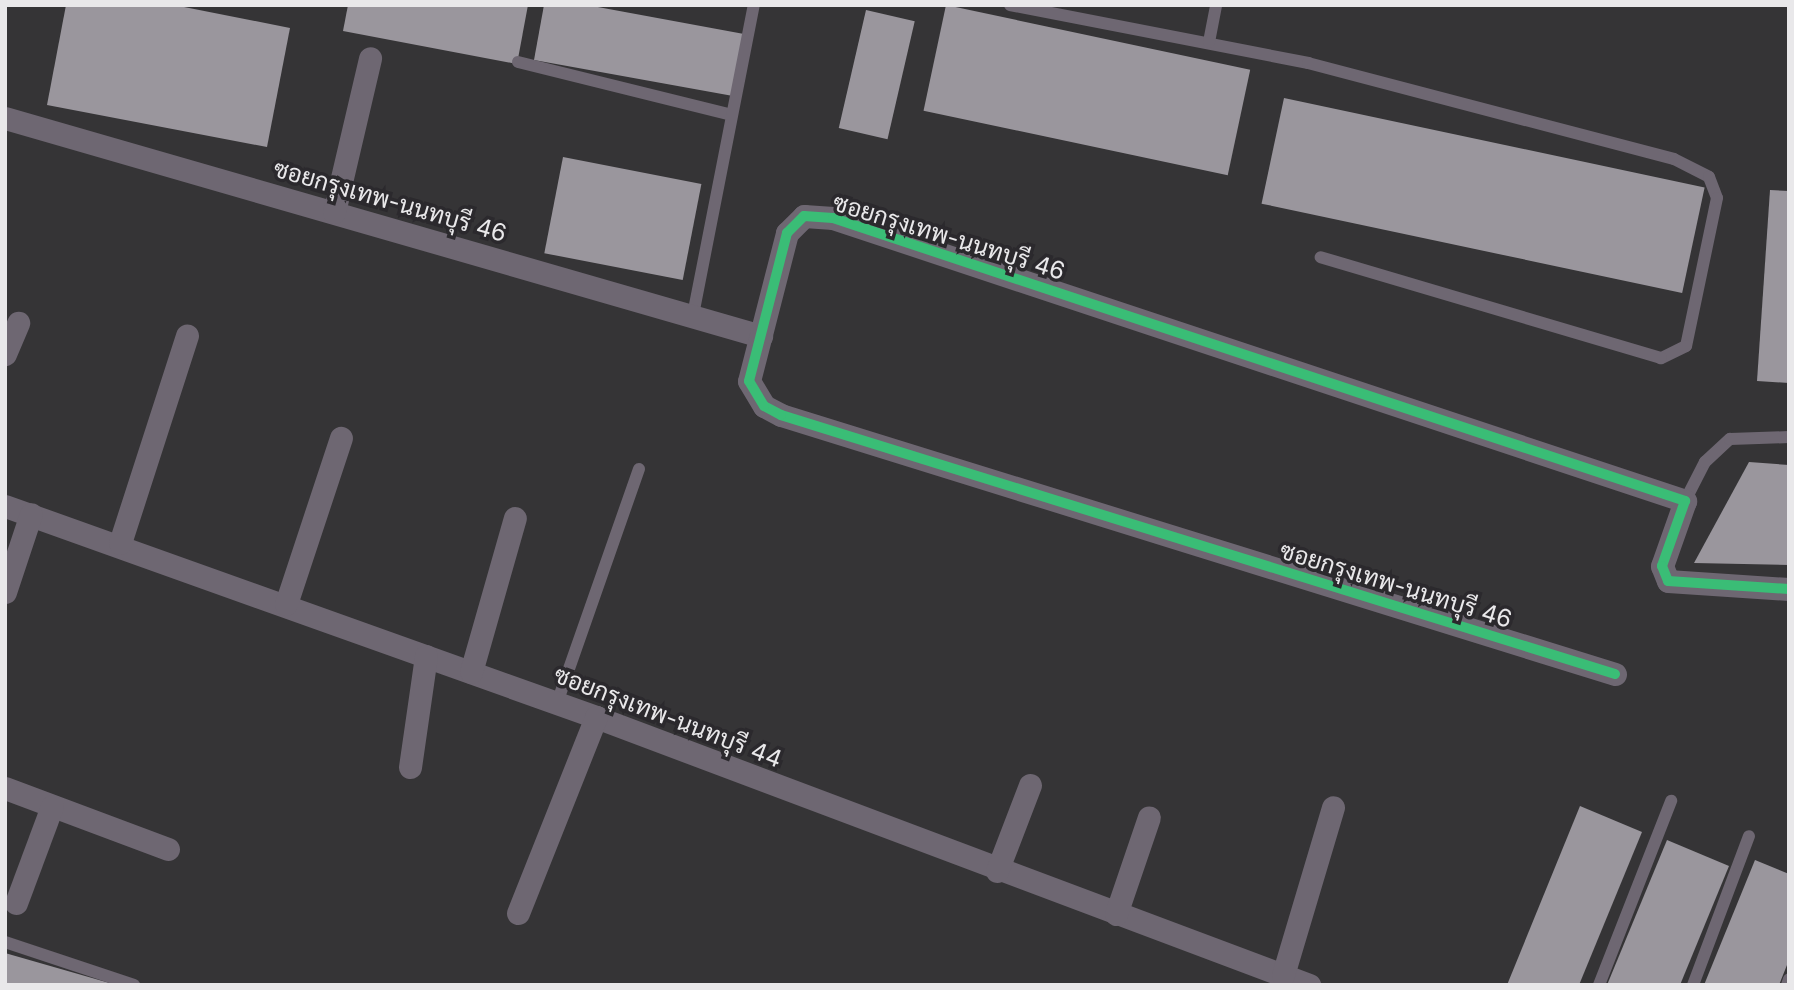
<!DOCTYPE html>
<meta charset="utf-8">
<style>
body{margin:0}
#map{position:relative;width:1794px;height:990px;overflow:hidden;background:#353436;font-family:Inter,Sarabun,sans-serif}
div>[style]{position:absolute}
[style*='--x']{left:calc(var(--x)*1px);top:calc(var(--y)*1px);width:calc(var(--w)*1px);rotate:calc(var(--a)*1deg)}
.building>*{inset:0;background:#9a969d;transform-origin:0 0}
.service>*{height:12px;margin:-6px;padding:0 6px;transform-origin:6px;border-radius:6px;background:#6e6772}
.minor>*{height:23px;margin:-11.5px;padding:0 11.5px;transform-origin:11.5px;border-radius:11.5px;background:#6e6772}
.cycleway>*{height:10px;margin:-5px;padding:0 5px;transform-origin:5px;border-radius:5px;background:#3abd76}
span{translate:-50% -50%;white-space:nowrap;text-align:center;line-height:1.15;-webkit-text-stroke:7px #2b292d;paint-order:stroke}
.street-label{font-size:24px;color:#e9e8ea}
.frame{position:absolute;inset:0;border:7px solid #e9e8ea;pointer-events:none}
</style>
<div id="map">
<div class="building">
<div style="clip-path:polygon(66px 5px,174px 5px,290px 28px,267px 147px,47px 105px)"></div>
<div style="clip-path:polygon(348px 5px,528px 5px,517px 64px,343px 31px)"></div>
<div style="clip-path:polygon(544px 5px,587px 5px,744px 34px,733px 96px,534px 60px)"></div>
<div style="left:946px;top:5px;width:311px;height:108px;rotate:12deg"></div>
<div style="left:866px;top:10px;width:50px;height:121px;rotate:13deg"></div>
<div style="left:1284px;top:98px;width:430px;height:108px;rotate:12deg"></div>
<div style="left:563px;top:157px;width:141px;height:98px;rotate:11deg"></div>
<div style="clip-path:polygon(1770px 190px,1789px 191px,1789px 383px,1757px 381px)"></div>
<div style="clip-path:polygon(1749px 462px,1789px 465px,1789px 565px,1694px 563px)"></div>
<div style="clip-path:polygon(1580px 806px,1642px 832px,1579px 985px,1507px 985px)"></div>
<div style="clip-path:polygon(1667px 840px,1729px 866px,1680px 985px,1607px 985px)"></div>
<div style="clip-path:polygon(1755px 860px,1789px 874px,1789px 960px,1779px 985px,1704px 985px)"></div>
<div style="clip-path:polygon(5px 953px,113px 984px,112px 985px,5px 985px)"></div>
</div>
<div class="service">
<div style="--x:1010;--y:5;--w:304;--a:11"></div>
<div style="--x:1308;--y:63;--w:378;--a:14.7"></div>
<div style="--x:1674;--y:159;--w:39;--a:27"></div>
<div style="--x:1709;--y:177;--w:22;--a:69"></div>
<div style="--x:1717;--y:198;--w:151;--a:101.8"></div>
<div style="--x:1686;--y:346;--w:28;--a:154"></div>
<div style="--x:1661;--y:358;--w:355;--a:-163.5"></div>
<div style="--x:1209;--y:42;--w:38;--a:-79"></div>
<div style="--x:518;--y:62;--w:220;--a:13.9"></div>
<div style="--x:693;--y:315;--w:316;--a:-78.9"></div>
<div style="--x:1685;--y:501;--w:44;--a:-62.9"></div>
<div style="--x:1705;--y:462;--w:34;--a:-43"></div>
<div style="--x:1730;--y:439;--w:59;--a:-1.9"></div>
<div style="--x:557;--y:703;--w:248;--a:-70.7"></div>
<div style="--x:5;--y:942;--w:136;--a:18.4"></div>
<div style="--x:1599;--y:985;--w:198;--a:-68.6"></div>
<div style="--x:1693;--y:985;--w:159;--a:-69.4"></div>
<div style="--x:1787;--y:985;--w:6;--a:-72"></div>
</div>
<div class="minor">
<div style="--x:5;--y:118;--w:787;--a:16.09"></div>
<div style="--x:334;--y:212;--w:158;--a:-76.8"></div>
<div style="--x:5;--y:354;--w:34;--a:-67"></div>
<div style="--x:5;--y:506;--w:628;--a:19.65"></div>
<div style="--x:596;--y:717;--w:762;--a:20.6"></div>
<div style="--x:120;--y:543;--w:218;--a:-72.1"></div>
<div style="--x:5;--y:592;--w:82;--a:-71.6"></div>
<div style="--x:286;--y:604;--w:175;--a:-71.7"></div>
<div style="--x:471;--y:672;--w:160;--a:-74.1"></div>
<div style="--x:1615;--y:674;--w:873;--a:-162.75"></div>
<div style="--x:781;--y:415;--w:19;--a:-152"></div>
<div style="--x:764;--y:406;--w:29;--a:-121"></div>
<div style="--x:749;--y:381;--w:153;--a:-75.6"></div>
<div style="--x:787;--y:233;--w:24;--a:-45"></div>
<div style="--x:804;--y:216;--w:29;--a:4"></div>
<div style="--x:833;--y:218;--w:898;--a:18.37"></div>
<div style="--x:1685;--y:501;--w:69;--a:109.5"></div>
<div style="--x:1662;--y:566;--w:16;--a:68"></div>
<div style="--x:1668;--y:581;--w:121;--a:3.8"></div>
<div style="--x:410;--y:767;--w:112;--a:-81.8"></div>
<div style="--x:5;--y:788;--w:174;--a:20.5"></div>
<div style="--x:997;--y:871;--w:92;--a:-69"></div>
<div style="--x:16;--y:903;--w:103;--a:-69.6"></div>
<div style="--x:518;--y:913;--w:211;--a:-68.3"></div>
<div style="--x:1116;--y:914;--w:102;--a:-71.2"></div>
<div style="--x:1283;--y:975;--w:175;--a:-73.4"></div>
</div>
<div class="cycleway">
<div style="--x:1615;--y:674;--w:873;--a:-162.75"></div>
<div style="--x:781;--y:415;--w:19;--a:-152"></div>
<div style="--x:764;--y:406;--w:29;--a:-121"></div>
<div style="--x:749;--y:381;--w:153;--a:-75.6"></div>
<div style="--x:787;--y:233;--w:24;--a:-45"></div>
<div style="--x:804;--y:216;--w:29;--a:4"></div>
<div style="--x:833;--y:218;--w:898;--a:18.37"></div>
<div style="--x:1685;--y:501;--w:69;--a:109.5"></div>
<div style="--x:1662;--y:566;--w:16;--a:68"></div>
<div style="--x:1668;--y:581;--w:121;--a:3.8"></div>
</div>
<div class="street-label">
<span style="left:390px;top:201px;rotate:16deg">ซอยกรุงเทพ-นนทบุรี 46</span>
<span style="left:949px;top:237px;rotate:17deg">ซอยกรุงเทพ-นนทบุรี 46</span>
<span style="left:1396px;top:585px;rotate:17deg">ซอยกรุงเทพ-นนทบุรี 46</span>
<span style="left:668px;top:717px;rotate:21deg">ซอยกรุงเทพ-นนทบุรี 44</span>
</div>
<div class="frame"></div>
</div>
